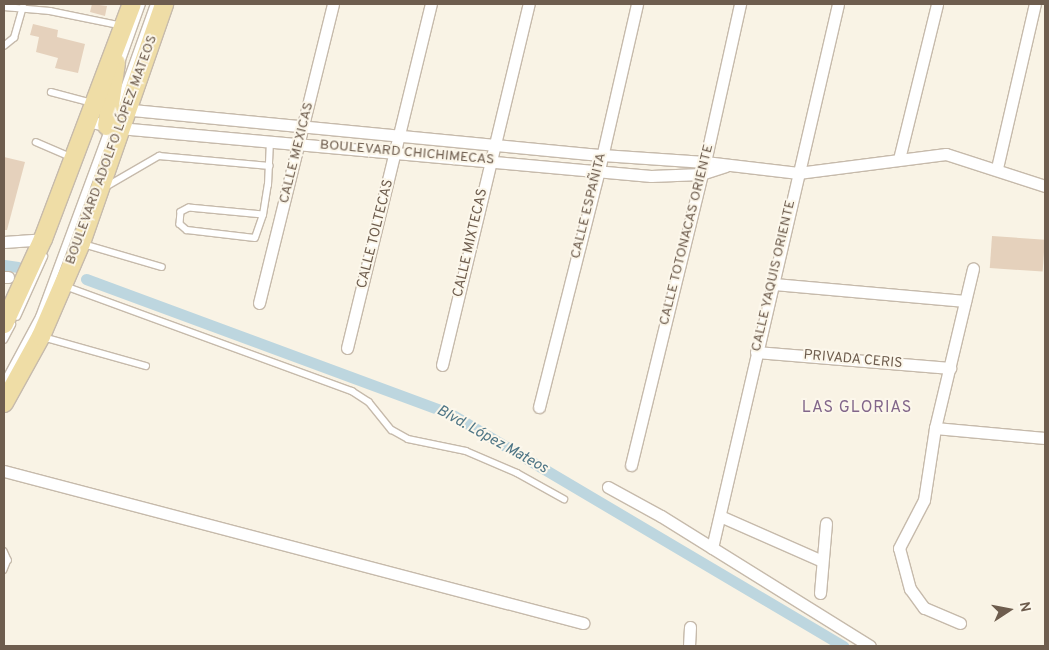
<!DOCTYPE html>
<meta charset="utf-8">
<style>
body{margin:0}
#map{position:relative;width:1049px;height:650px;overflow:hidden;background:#f9f3e5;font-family:Overpass,sans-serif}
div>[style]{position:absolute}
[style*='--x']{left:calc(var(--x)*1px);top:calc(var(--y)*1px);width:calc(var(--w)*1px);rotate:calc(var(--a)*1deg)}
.canal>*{height:11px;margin:-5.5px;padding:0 5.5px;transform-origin:5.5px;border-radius:5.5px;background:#bdd6df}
.building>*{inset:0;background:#e5d1bc;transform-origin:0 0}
.roads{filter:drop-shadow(1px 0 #c6baab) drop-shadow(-1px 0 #c6baab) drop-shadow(0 1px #c6baab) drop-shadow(0 -1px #c6baab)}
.lane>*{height:5.5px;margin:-2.75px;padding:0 2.75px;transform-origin:2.75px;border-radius:2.75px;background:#fff}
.street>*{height:11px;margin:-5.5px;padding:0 5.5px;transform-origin:5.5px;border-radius:5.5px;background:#fff}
.primary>*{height:18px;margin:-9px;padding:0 9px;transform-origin:9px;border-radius:9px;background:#efdda6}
span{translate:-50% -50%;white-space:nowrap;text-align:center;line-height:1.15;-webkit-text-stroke:4px #fcf7eb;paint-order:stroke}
.street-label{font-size:14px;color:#6e5d4e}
.water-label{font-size:15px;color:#4e7585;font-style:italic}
.quarter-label{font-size:16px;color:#82668a;letter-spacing:1px}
.frame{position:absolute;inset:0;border:5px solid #6e5d4e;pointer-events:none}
.north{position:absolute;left:984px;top:585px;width:50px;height:50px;-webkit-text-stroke:4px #fcf7eb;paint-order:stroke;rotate:79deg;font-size:14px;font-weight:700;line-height:20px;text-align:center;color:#6e5d4e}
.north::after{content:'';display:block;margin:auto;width:18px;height:22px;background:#6e5d4e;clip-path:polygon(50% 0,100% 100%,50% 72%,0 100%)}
</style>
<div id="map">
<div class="canal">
<div style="--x:4;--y:265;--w:14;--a:8"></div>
<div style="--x:86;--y:279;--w:389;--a:20.3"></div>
<div style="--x:451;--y:414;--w:456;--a:30.6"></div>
</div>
<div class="building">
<div style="clip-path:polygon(92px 4px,107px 6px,105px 16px,90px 12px)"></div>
<div style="clip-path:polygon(33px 24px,58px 30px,57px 37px,85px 44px,78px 73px,55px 68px,58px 58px,36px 52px,39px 37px,30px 35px)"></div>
<div style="clip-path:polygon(4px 157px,25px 162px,7px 230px,4px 230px)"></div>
<div style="left:992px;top:236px;width:53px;height:32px;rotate:4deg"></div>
</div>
<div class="roads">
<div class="lane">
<div style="--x:4;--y:7;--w:46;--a:5"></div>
<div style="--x:50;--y:11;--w:75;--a:11.6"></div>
<div style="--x:4;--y:46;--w:13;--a:-39"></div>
<div style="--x:14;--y:38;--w:32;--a:-74"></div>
<div style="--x:120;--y:66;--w:66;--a:-70.5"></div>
<div style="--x:51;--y:92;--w:43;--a:14.7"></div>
<div style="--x:117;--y:108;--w:110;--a:-70.4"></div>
<div style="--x:36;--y:142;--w:40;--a:23.4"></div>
<div style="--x:104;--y:188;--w:64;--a:-30.2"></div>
<div style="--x:159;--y:156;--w:111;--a:5.1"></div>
<div style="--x:263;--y:215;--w:74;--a:-174.6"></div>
<div style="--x:189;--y:208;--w:9;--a:153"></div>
<div style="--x:181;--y:212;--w:12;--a:95"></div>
<div style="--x:180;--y:224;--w:9;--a:41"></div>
<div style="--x:187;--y:230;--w:68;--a:6.7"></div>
<div style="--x:255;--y:238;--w:24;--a:-71"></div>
<div style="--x:263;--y:215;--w:30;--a:-81"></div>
<div style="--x:268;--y:185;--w:44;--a:-87.4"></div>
<div style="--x:83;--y:244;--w:82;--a:16.2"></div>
<div style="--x:65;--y:286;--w:306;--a:20.1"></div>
<div style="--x:352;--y:391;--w:20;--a:33"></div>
<div style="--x:369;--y:402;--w:36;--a:51"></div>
<div style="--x:392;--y:430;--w:18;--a:29"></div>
<div style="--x:408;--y:439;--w:59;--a:11.7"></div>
<div style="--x:466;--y:451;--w:56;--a:23.3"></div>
<div style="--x:517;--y:473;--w:54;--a:29"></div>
<div style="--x:17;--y:317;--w:66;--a:-65.8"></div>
<div style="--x:43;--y:337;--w:107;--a:15.7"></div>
<div style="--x:4;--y:340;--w:17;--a:-62"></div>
<div style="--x:4;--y:382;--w:74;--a:-61.7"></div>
<div style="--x:39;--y:317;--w:202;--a:-69.7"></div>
<div style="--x:4;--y:551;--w:10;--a:66"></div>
<div style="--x:8;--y:560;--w:11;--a:112"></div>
</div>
<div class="street">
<div style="--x:122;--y:109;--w:482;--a:5.5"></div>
<div style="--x:602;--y:155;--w:103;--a:3.9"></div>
<div style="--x:705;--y:162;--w:94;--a:6.7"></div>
<div style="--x:798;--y:173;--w:149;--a:-7.3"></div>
<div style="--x:946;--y:154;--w:104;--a:17.9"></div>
<div style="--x:87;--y:121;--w:33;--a:12"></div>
<div style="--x:119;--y:128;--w:534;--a:5.16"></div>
<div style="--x:651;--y:176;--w:50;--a:-2.3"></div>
<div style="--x:701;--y:174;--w:26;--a:-18"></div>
<div style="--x:899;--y:159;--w:160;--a:-76.2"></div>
<div style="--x:997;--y:168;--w:168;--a:-77"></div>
<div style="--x:4;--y:242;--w:39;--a:-4"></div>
<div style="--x:4;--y:277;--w:4;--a:0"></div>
<div style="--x:774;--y:284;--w:192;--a:5.1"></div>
<div style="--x:259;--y:303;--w:308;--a:-76.1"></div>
<div style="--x:347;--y:348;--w:354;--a:-76.3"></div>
<div style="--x:756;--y:352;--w:195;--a:4.7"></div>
<div style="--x:442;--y:365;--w:371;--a:-76.5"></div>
<div style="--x:539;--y:407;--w:244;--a:-75.8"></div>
<div style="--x:599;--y:170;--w:170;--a:-77.1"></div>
<div style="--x:935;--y:428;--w:110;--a:5.2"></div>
<div style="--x:631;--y:465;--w:312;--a:-76.3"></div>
<div style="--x:705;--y:162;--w:162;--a:-77.5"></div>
<div style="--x:4;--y:471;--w:599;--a:14.71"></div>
<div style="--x:608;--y:487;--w:60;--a:28.7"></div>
<div style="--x:661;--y:516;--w:246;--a:31.9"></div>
<div style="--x:720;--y:516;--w:111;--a:23.8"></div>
<div style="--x:712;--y:548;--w:558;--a:-76.96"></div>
<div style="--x:820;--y:593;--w:70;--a:-85.1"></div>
<div style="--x:960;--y:623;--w:39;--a:-157"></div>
<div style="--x:924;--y:608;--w:24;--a:-126"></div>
<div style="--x:910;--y:589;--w:42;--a:-105"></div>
<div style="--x:899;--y:548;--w:54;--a:-62.5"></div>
<div style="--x:924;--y:500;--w:73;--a:-81.3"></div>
<div style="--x:935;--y:428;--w:164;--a:-76.6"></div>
<div style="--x:689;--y:646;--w:19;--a:-87"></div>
</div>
<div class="primary">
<div style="--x:107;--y:126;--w:64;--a:-81.9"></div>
<div style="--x:4;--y:324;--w:94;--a:-65.4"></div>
<div style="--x:43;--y:239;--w:251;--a:-69.3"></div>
<div style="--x:4;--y:403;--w:77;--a:-61.1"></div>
<div style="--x:41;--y:336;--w:101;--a:-66.7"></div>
<div style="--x:81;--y:243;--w:253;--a:-70.8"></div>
</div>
</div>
<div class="street-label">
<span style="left:112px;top:150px;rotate:-70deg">BOULEVARD ADOLFO LÓPEZ MATEOS</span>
<span style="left:297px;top:153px;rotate:-76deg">CALLE MEXICAS</span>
<span style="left:407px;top:153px;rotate:5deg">BOULEVARD CHICHIMECAS</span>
<span style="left:589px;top:206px;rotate:-76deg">CALLE ESPAÑITA</span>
<span style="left:376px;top:234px;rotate:-76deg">CALLE TOLTECAS</span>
<span style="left:687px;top:235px;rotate:-76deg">CALLE TOTONACAS ORIENTE</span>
<span style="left:471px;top:243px;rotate:-77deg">CALLE MIXTECAS</span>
<span style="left:774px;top:276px;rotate:-77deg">CALLE YAQUIS ORIENTE</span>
<span style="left:853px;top:360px;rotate:5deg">PRIVADA CERIS</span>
</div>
<div class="water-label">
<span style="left:492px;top:440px;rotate:29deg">Blvd. López Mateos</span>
</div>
<div class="quarter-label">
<span style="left:857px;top:408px">LAS GLORIAS</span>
</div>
<div class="frame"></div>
<div class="north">N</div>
</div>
